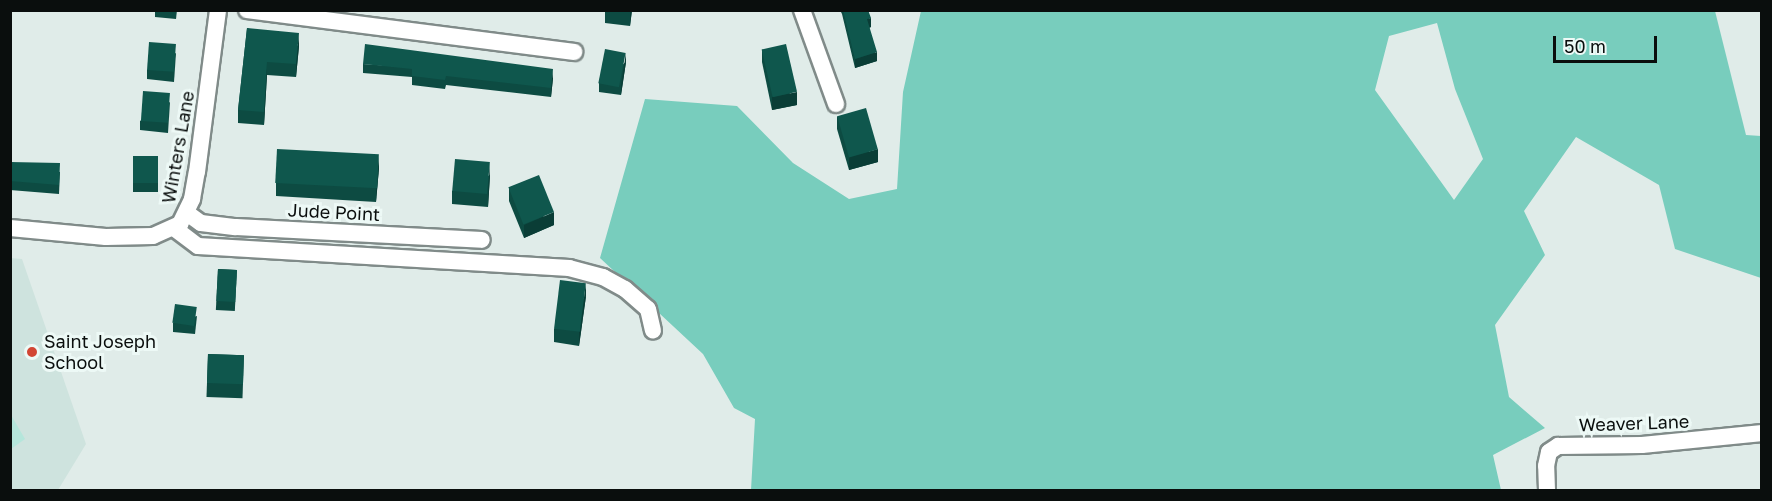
<!DOCTYPE html>
<style>
body{margin:0}
#map{position:relative;width:1772px;height:501px;overflow:hidden;background:#e0ece9;font-family:"Golos Text",sans-serif}
div>[style]{position:absolute}
[style*='--x']{left:calc(var(--x)*1px);top:calc(var(--y)*1px);width:calc(var(--w)*1px);rotate:calc(var(--a)*1deg)}
.built>*{inset:0;background:#cee3de}
.green>*{inset:0;background:#b5e6db}
.forest>*{inset:0;background:#78cdbd}
.roads{filter:drop-shadow(2px 0 #808b89) drop-shadow(-2px 0 #808b89) drop-shadow(0 2px #808b89) drop-shadow(0 -2px #808b89)}
.minor>*{height:16px;margin:-8px;padding:0 8px;transform-origin:8px;border-radius:8px;background:#fff}
.wall>*{inset:0;background:#0d4b42;transform-origin:0 0}
.shaded-wall>*{inset:0;background:#0a3d36}
.building>*{inset:0;background:#0f574d;transform-origin:0 0}
.dots>*{width:16px;height:16px;translate:-50% -50%;box-sizing:border-box;border:3px solid #edf9f6;border-radius:50%}
span{translate:-50% -50%;white-space:nowrap;text-align:center;line-height:1.15;-webkit-text-stroke:6px #edf9f6;paint-order:stroke}
.street-label{font-size:18px;color:#0a0e0d}
.poi-label{font-size:18px;color:#0a0e0d}
.left{translate:0 -50%;text-align:left}
.frame{position:absolute;inset:0;border:12px solid #0a0e0d;pointer-events:none}
.scale{position:absolute;left:1553px;top:36px;width:104px;height:27px;box-sizing:border-box;border:3px solid #0a0e0d;border-top:0;padding-left:8px;font-size:18px;line-height:21px;white-space:nowrap;color:#0a0e0d;-webkit-text-stroke:4px #edf9f6;paint-order:stroke}
</style>
<div id="map">
<div class="built">
<div style="clip-path:polygon(10px 258px,22px 259px,86px 444px,58px 490px,11px 490px)"></div>
</div>
<div class="green">
<div style="clip-path:polygon(11px 415px,25px 439px,11px 449px,10px 449px)"></div>
</div>
<div class="forest">
<div style="clip-path:polygon(evenodd,921px 11px,1715px 11px,1746px 135px,1761px 136px,1761px 278px,1675px 249px,1659px 185px,1576px 137px,1524px 211px,1545px 255px,1495px 325px,1509px 397px,1545px 428px,1493px 455px,1501px 490px,751px 490px,755px 419px,734px 408px,703px 354px,600px 258px,645px 99px,737px 106px,793px 163px,849px 199px,897px 189px,903px 92px,921px 11px,1437px 23px,1455px 89px,1483px 159px,1454px 200px,1375px 90px,1389px 36px,1437px 23px)"></div>
</div>
<div class="roads">
<div class="minor">
<div style="--x:247;--y:10;--w:330;--a:7.3"></div>
<div style="--x:802;--y:10;--w:100;--a:70.1"></div>
<div style="--x:187;--y:213;--w:17;--a:36"></div>
<div style="--x:201;--y:223;--w:35;--a:7"></div>
<div style="--x:236;--y:227;--w:246;--a:3"></div>
<div style="--x:10;--y:228;--w:96;--a:5.4"></div>
<div style="--x:106;--y:237;--w:47;--a:-1.2"></div>
<div style="--x:153;--y:236;--w:30;--a:-24"></div>
<div style="--x:180;--y:224;--w:28;--a:-64"></div>
<div style="--x:192;--y:199;--w:27;--a:-80"></div>
<div style="--x:197;--y:172;--w:163;--a:-82.6"></div>
<div style="--x:174;--y:228;--w:30;--a:37"></div>
<div style="--x:198;--y:246;--w:372;--a:3.4"></div>
<div style="--x:569;--y:268;--w:35;--a:15"></div>
<div style="--x:603;--y:277;--w:25;--a:29"></div>
<div style="--x:625;--y:289;--w:30;--a:41"></div>
<div style="--x:648;--y:309;--w:22;--a:77"></div>
<div style="--x:1547;--y:490;--w:24;--a:-92"></div>
<div style="--x:1546;--y:466;--w:14;--a:-78"></div>
<div style="--x:1549;--y:452;--w:11;--a:-34"></div>
<div style="--x:1558;--y:446;--w:84;--a:-0.7"></div>
<div style="--x:1642;--y:445;--w:121;--a:-5.7"></div>
</div>
</div>
<div class="wall">
<div style="clip-path:polygon(155px 10px,177px 10px,176px 19px,155px 17px)"></div>
<div style="clip-path:polygon(605px 10px,632px 10px,630px 26px,605px 23px)"></div>
<div style="clip-path:polygon(840px 10px,868px 10px,871px 27px,869px 28px,877px 61px,855px 68px,842px 14px)"></div>
<div style="clip-path:polygon(247px 28px,299px 46px,296px 77px,267px 75px,264px 125px,238px 123px,238px 110px)"></div>
<div style="clip-path:polygon(762px 49px,797px 105px,772px 110px,762px 62px)"></div>
<div style="clip-path:polygon(176px 53px,174px 82px,147px 79px,147px 70px)"></div>
<div style="clip-path:polygon(626px 62px,621px 95px,599px 92px,599px 83px)"></div>
<div style="clip-path:polygon(363px 64px,553px 78px,551px 97px,446px 85px,445px 89px,412px 85px,412px 77px,363px 73px)"></div>
<div style="clip-path:polygon(170px 102px,168px 133px,140px 130px,140px 121px)"></div>
<div style="clip-path:polygon(837px 116px,878px 162px,849px 170px,837px 129px)"></div>
<div style="left:133px;top:156px;width:25px;height:36px"></div>
<div style="clip-path:polygon(10px 162px,60px 172px,59px 194px,10px 190px)"></div>
<div style="clip-path:polygon(379px 168px,376px 202px,276px 196px,276px 183px)"></div>
<div style="clip-path:polygon(490px 175px,488px 207px,452px 204px,452px 191px)"></div>
<div style="clip-path:polygon(509px 188px,554px 225px,524px 238px,509px 201px)"></div>
<div style="left:218px;top:269px;width:19px;height:41px;rotate:3deg"></div>
<div style="clip-path:polygon(586px 296px,579px 346px,554px 342px,554px 329px)"></div>
<div style="clip-path:polygon(197px 316px,195px 334px,173px 332px,173px 323px)"></div>
<div style="left:208px;top:354px;width:36px;height:43px;rotate:2deg"></div>
</div>
<div class="shaded-wall">
<div style="clip-path:polygon(631px 10px,632px 10px,630px 26px,630px 12px)"></div>
<div style="clip-path:polygon(871px 18px,871px 27px,867px 28px,867px 19px)"></div>
<div style="clip-path:polygon(299px 33px,299px 46px,296px 77px,296px 64px)"></div>
<div style="clip-path:polygon(877px 52px,877px 61px,855px 68px,855px 59px)"></div>
<div style="clip-path:polygon(626px 53px,626px 62px,621px 95px,621px 86px)"></div>
<div style="clip-path:polygon(267px 62px,267px 75px,264px 125px,264px 112px)"></div>
<div style="clip-path:polygon(553px 69px,553px 78px,551px 97px,551px 88px)"></div>
<div style="clip-path:polygon(797px 92px,797px 105px,772px 110px,772px 97px)"></div>
<div style="clip-path:polygon(878px 149px,878px 162px,849px 170px,849px 157px)"></div>
<div style="clip-path:polygon(379px 155px,379px 168px,376px 202px,376px 189px)"></div>
<div style="clip-path:polygon(490px 162px,490px 175px,488px 207px,488px 194px)"></div>
<div style="clip-path:polygon(554px 212px,554px 225px,524px 238px,524px 225px)"></div>
<div style="clip-path:polygon(586px 283px,586px 296px,579px 346px,579px 333px)"></div>
</div>
<div class="building">
<div style="clip-path:polygon(613px 10px,631px 10px,630px 12px)"></div>
<div style="clip-path:polygon(843px 10px,868px 10px,871px 18px,867px 19px,877px 52px,855px 59px)"></div>
<div style="clip-path:polygon(247px 28px,299px 33px,296px 64px,267px 62px,264px 112px,238px 110px)"></div>
<div style="left:149px;top:42px;width:27px;height:28px;rotate:4deg"></div>
<div style="clip-path:polygon(365px 44px,553px 69px,551px 88px,446px 76px,445px 80px,412px 76px,412px 69px,363px 64px)"></div>
<div style="left:786px;top:44px;width:49px;height:25px;rotate:77deg"></div>
<div style="left:605px;top:49px;width:21px;height:35px;rotate:11deg"></div>
<div style="left:143px;top:91px;width:27px;height:30px;rotate:4deg"></div>
<div style="left:866px;top:108px;width:43px;height:30px;rotate:74deg"></div>
<div style="left:277px;top:149px;width:102px;height:34px;rotate:3deg"></div>
<div style="left:133px;top:156px;width:25px;height:27px"></div>
<div style="left:455px;top:159px;width:35px;height:32px;rotate:5deg"></div>
<div style="clip-path:polygon(10px 162px,60px 163px,59px 185px,10px 181px)"></div>
<div style="left:539px;top:175px;width:40px;height:33px;rotate:68deg"></div>
<div style="left:218px;top:269px;width:19px;height:32px;rotate:3deg"></div>
<div style="left:560px;top:280px;width:26px;height:49px;rotate:7deg"></div>
<div style="left:175px;top:304px;width:22px;height:19px;rotate:8deg"></div>
<div style="left:208px;top:354px;width:36px;height:29px;rotate:2deg"></div>
</div>
<div class="dots">
<div style="left:32px;top:352px;background:#d24634"></div>
</div>
<div class="street-label">
<span style="left:178px;top:147px;rotate:-80deg">Winters Lane</span>
<span style="left:334px;top:212px;rotate:3deg">Jude Point</span>
<span style="left:1634px;top:423px;rotate:-2deg">Weaver Lane</span>
</div>
<div class="poi-label">
<span class="left" style="left:44px;top:352px">Saint Joseph<br>School</span>
</div>
<div class="frame"></div>
<div class="scale">50 m</div>
</div>
